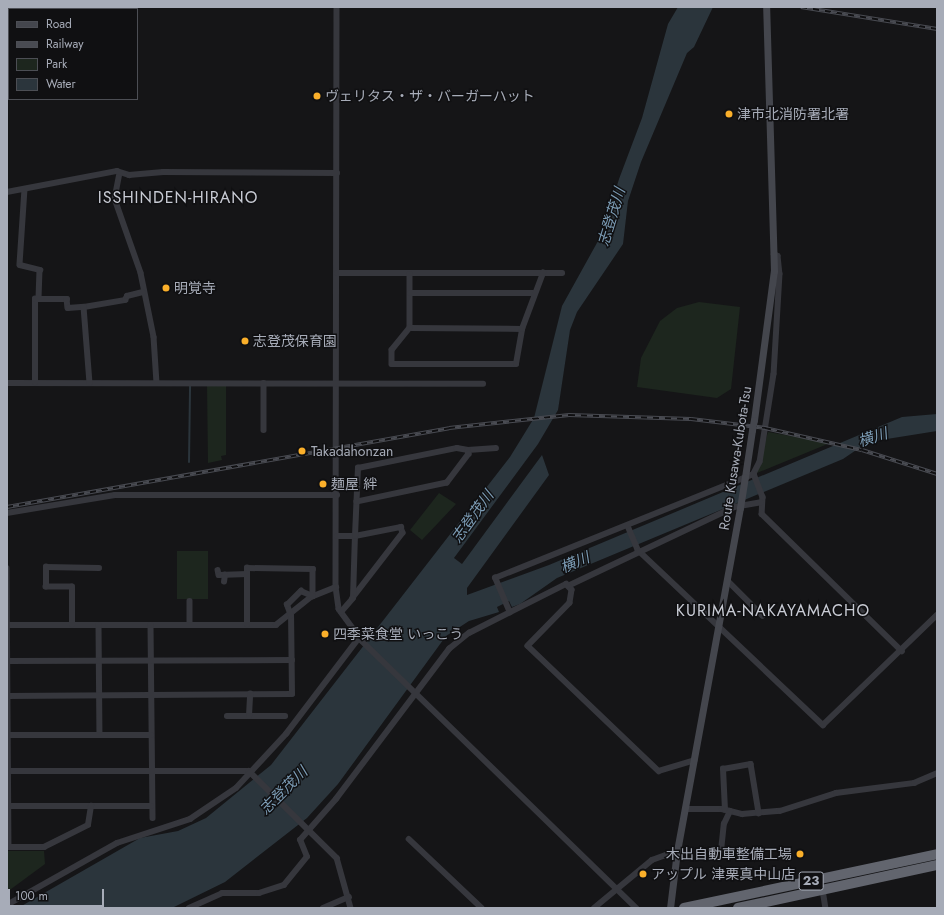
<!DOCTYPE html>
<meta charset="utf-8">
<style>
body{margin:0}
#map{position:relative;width:944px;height:915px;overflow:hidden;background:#151517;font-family:Jost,"Noto Sans JP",sans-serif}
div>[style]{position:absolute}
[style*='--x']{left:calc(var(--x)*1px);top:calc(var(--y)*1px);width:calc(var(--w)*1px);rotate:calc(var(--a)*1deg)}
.green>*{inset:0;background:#1d261e;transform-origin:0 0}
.water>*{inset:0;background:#2b353c}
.stream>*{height:2px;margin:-1px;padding:0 1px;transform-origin:1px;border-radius:1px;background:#2b353c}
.river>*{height:12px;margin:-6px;padding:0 6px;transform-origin:6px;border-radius:6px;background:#2b353c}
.street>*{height:5.5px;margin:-2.75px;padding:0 2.75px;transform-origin:2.75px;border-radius:2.75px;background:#36373d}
.secondary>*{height:7px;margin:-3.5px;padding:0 3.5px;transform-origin:3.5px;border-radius:3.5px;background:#44464d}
.highway>*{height:10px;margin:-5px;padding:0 5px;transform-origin:5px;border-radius:5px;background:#62656e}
.rail>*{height:3.5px;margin-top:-1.75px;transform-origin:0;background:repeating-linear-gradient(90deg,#101012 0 6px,#494b52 0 12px);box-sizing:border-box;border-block:1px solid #494b52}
.secondary-bridge>*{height:7px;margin:-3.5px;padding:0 3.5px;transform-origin:3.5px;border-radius:3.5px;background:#44464d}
.dots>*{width:11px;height:11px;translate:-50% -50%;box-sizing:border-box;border:2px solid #101012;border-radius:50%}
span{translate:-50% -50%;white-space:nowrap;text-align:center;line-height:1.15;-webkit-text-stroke:3px #101012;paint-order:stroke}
.shield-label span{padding:1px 3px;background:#101012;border:1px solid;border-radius:3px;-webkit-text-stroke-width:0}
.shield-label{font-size:13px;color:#a7acb8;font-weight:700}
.poi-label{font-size:14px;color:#a7acb8}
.left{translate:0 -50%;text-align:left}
.right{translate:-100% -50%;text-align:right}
.street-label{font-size:14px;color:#a7acb8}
.water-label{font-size:15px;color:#7c9cb5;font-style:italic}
.quarter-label{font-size:16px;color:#c8cbd4;letter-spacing:1px}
.frame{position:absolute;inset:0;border:8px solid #a7acb8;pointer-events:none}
.legend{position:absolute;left:8px;top:8px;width:130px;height:92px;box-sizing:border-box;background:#101012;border:1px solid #4c4e54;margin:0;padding:5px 7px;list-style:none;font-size:12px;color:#a7acb8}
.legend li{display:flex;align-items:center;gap:8px;height:20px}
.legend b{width:20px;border:1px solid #4c4e54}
.scale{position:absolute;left:8px;top:889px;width:96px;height:18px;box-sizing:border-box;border:2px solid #a7acb8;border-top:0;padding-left:5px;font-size:12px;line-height:14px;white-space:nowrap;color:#a7acb8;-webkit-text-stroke:3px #101012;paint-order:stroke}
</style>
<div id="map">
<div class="green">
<div style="clip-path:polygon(699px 302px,740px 307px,731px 389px,717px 398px,637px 387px,641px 358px,660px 321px,677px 308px)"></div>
<div style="clip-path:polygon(207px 385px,226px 385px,226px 455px,221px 456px,222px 460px,208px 463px)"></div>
<div style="clip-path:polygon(768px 432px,830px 443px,757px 473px)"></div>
<div style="clip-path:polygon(439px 493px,456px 504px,422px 540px,410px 530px)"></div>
<div style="left:177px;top:551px;width:31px;height:48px"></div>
<div style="clip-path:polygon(7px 851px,44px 851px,45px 864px,7px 892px)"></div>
</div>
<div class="water">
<div style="clip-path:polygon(678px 7px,713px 7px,694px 47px,687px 53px,641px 162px,628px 201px,623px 244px,577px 312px,570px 330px,558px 410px,538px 444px,454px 558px,462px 564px,542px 455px,549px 475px,467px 588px,467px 595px,549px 565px,902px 417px,937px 414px,937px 431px,868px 442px,843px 459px,557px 578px,520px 604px,512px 607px,509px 601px,497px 607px,499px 612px,469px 621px,446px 636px,338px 784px,307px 818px,225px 882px,172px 908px,18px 908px,140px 838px,178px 831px,206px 818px,271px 765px,510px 457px,534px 418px,562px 306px,603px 232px,619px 179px,642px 118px,668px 24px)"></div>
</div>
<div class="stream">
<div style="--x:189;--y:462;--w:76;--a:-89.2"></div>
</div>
<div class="river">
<div style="--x:62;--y:9;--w:2;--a:-63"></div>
<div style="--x:7;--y:93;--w:4;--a:-56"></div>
</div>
<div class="street">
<div style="--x:337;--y:7;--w:580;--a:90.1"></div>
<div style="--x:336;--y:587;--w:22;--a:82"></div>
<div style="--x:339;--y:609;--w:39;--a:54"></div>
<div style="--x:362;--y:641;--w:383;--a:44.2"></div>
<div style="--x:120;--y:173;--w:26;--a:101"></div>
<div style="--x:115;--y:199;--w:78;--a:70.6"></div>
<div style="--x:141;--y:273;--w:65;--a:78.5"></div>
<div style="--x:154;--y:337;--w:46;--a:86.3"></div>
<div style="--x:25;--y:189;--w:76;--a:93.8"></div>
<div style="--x:20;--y:265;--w:21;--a:14"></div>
<div style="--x:40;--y:270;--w:29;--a:92"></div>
<div style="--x:7;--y:192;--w:112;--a:-10.8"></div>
<div style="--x:117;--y:171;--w:13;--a:18"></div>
<div style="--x:129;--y:175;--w:34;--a:-5"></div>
<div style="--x:163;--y:172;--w:174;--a:0.3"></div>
<div style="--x:774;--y:254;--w:4;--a:27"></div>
<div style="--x:778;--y:256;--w:18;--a:84"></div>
<div style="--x:780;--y:274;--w:100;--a:93.4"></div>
<div style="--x:774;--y:374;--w:89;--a:99"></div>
<div style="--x:760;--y:462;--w:13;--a:117"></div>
<div style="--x:754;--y:474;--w:25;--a:69"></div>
<div style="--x:763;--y:497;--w:17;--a:93"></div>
<div style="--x:762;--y:514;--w:196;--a:44.4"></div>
<div style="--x:337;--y:273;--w:225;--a:0"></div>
<div style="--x:410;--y:274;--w:54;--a:90"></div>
<div style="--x:410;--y:328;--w:112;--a:0.5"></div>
<div style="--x:410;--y:293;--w:123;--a:0"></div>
<div style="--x:84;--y:307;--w:42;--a:-9.7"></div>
<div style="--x:125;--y:300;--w:4;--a:-63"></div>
<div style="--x:127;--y:296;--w:16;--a:-14"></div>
<div style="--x:410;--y:328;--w:28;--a:129"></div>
<div style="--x:392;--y:350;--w:14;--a:90"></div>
<div style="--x:392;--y:364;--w:124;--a:0"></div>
<div style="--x:516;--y:364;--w:36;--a:-80"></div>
<div style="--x:522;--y:329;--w:60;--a:-69.4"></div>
<div style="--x:7;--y:383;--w:476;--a:0.1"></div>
<div style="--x:35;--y:383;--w:84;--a:-90"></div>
<div style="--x:35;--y:299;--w:32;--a:0"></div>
<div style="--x:67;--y:299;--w:9;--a:84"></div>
<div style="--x:68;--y:308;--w:16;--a:-4"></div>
<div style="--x:84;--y:307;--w:76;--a:85.5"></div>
<div style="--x:264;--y:383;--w:47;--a:90"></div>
<div style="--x:468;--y:450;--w:28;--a:-4"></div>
<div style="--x:7;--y:513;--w:109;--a:-9.5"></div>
<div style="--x:115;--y:495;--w:222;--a:0"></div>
<div style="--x:628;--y:526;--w:26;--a:67"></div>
<div style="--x:638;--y:550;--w:255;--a:43.4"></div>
<div style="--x:823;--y:725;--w:158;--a:-44"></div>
<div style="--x:401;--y:527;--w:6;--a:72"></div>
<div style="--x:403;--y:533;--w:82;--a:127.6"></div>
<div style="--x:353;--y:598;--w:62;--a:-88.2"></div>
<div style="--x:355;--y:536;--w:47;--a:-11.1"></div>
<div style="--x:337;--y:536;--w:18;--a:0"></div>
<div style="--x:355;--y:536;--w:68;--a:-87.5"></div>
<div style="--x:358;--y:468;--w:101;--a:-11.4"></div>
<div style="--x:457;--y:448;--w:11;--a:10"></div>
<div style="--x:468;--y:450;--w:4;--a:76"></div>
<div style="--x:469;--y:454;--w:36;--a:127"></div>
<div style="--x:447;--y:483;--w:92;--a:168.1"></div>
<div style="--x:7;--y:568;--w:279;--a:89.6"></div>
<div style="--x:218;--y:570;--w:5;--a:79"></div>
<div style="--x:219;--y:575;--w:28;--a:-2"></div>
<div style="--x:728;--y:581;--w:49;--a:45"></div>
<div style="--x:224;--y:582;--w:7;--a:-82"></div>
<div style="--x:570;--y:585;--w:182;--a:-25.4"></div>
<div style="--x:734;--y:507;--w:27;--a:-10"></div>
<div style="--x:190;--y:601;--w:24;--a:90"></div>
<div style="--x:341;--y:612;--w:18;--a:-49"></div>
<div style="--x:510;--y:613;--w:38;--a:-113"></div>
<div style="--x:495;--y:578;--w:279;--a:-21.9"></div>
<div style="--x:7;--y:625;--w:269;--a:0"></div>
<div style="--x:276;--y:625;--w:45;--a:-38.7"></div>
<div style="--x:311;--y:597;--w:27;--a:-22"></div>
<div style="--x:72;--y:625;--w:38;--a:-90"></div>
<div style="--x:72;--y:587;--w:26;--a:180"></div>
<div style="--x:46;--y:587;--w:20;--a:-90"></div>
<div style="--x:46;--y:567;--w:53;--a:1.1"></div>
<div style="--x:99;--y:625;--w:110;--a:89.5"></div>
<div style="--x:151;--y:625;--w:193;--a:89.4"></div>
<div style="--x:247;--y:625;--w:57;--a:-90"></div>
<div style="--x:247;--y:568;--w:66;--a:0.9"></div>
<div style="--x:313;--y:569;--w:27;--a:90"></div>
<div style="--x:7;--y:661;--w:285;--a:-0.2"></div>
<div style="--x:7;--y:696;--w:285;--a:-0.4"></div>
<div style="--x:292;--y:694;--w:78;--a:-90.7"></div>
<div style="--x:291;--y:616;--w:12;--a:-110"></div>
<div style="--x:287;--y:605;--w:20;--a:-45"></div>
<div style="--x:301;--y:591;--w:13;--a:23"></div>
<div style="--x:227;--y:716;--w:58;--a:0"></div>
<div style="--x:249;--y:716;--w:22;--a:-87"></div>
<div style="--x:7;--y:735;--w:144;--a:0"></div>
<div style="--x:7;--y:771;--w:242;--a:0"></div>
<div style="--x:249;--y:771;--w:124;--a:44.7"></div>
<div style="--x:337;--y:858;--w:52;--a:74.4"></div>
<div style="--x:7;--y:806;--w:144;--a:0"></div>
<div style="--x:685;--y:809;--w:37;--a:0"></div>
<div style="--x:722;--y:809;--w:21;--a:14"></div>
<div style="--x:742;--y:814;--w:38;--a:-5"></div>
<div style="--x:780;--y:811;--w:59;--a:-17.8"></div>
<div style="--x:836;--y:793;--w:79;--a:-7.3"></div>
<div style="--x:914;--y:783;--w:25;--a:-23"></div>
<div style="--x:725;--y:810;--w:41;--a:-92.8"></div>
<div style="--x:723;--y:769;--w:28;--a:-10"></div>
<div style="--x:751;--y:764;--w:50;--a:80.7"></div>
<div style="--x:409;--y:839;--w:100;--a:43.4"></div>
<div style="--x:7;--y:847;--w:37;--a:0"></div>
<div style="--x:44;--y:847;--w:49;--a:-26.6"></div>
<div style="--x:88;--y:825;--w:19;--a:-81"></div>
<div style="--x:721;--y:851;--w:27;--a:-84"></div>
<div style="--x:724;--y:824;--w:14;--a:-65"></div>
<div style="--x:823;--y:890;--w:18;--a:81"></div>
<div style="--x:7;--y:905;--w:126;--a:-29.4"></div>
<div style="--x:117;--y:843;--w:77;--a:-18.2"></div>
<div style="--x:190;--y:819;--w:55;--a:-34"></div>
<div style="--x:236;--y:788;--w:74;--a:-47.2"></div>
<div style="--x:286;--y:734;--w:121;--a:-52.8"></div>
<div style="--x:189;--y:908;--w:36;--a:-24"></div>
<div style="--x:222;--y:893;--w:37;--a:0"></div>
<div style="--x:259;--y:893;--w:26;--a:-18"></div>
<div style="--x:284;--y:885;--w:36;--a:-51"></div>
<div style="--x:307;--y:857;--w:18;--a:-112"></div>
<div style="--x:300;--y:840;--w:55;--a:-48.7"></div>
<div style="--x:336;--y:799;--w:188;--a:-53"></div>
<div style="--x:449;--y:649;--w:26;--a:-39"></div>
<div style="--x:469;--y:633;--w:109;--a:-26.8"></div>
<div style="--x:566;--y:584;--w:8;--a:45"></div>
<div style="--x:572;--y:590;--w:13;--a:99"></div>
<div style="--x:570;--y:603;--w:60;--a:134.3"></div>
<div style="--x:528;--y:646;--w:181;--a:43.7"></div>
<div style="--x:659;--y:771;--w:37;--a:-17"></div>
<div style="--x:323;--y:908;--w:28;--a:-23"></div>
<div style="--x:594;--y:908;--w:75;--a:-39.6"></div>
<div style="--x:652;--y:860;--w:27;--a:-20"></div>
</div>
<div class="secondary">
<div style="--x:754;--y:420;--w:150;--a:-82.4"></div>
<div style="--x:774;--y:271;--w:264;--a:-91.7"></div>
<div style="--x:745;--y:477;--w:48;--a:-81.5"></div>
<div style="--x:670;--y:908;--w:57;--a:-83"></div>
<div style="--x:677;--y:851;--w:349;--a:-79.6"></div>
</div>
<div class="highway">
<div style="--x:684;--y:908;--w:259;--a:-12"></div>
<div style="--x:738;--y:908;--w:204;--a:-12.2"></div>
</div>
<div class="rail">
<div style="--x:801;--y:7;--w:138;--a:9.2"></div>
<div style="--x:7;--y:507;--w:449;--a:-10.1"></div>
<div style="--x:449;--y:428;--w:121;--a:-6.2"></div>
<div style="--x:569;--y:415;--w:122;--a:1.9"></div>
<div style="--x:691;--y:419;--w:75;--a:6.9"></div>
<div style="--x:765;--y:428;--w:99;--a:12.8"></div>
<div style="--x:862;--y:450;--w:79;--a:17.7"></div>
</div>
<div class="secondary-bridge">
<div style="--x:752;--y:430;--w:10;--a:-79"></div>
<div style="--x:740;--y:508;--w:31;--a:-81"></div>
</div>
<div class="dots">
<div style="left:317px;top:96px;background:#faaf2a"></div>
<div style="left:729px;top:114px;background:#faaf2a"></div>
<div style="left:166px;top:288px;background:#faaf2a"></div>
<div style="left:245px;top:341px;background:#faaf2a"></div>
<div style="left:302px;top:451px;background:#faaf2a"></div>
<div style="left:323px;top:484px;background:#faaf2a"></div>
<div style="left:325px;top:634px;background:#faaf2a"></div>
<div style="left:800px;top:854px;background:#faaf2a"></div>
<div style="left:643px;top:874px;background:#faaf2a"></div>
</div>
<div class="shield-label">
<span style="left:811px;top:881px">23</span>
</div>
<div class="poi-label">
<span class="left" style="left:325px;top:96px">ヴェリタス・ザ・バーガーハット</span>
<span class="left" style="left:737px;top:114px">津市北消防署北署</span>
<span class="left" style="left:174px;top:288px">明覚寺</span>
<span class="left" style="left:253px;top:341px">志登茂保育園</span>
<span class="left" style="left:311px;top:451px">Takadahonzan</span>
<span class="left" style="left:331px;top:484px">麺屋 絆</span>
<span class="left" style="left:333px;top:634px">四季菜食堂 いっこう</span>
<span class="right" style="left:792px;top:854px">木出自動車整備工場</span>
<span class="left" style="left:651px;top:874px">アップル 津栗真中山店</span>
</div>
<div class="street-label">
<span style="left:735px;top:458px;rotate:-81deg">Route Kusawa-Kubota-Tsu</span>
</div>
<div class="water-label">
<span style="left:612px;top:217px;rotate:-73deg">志登茂川</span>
<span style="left:873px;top:438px;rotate:-18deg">横川</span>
<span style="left:473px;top:517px;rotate:-54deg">志登茂川</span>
<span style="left:575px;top:563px;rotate:-23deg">横川</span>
<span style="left:284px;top:791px;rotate:-45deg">志登茂川</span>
</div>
<div class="quarter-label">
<span style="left:178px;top:198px">ISSHINDEN-HIRANO</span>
<span style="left:773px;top:611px">KURIMA-NAKAYAMACHO</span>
</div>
<div class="frame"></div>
<ul class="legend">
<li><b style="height:5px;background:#44464d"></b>Road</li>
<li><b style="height:5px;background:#494b52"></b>Railway</li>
<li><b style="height:11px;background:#1d261e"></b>Park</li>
<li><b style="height:11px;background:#2b353c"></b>Water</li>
</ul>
<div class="scale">100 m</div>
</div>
